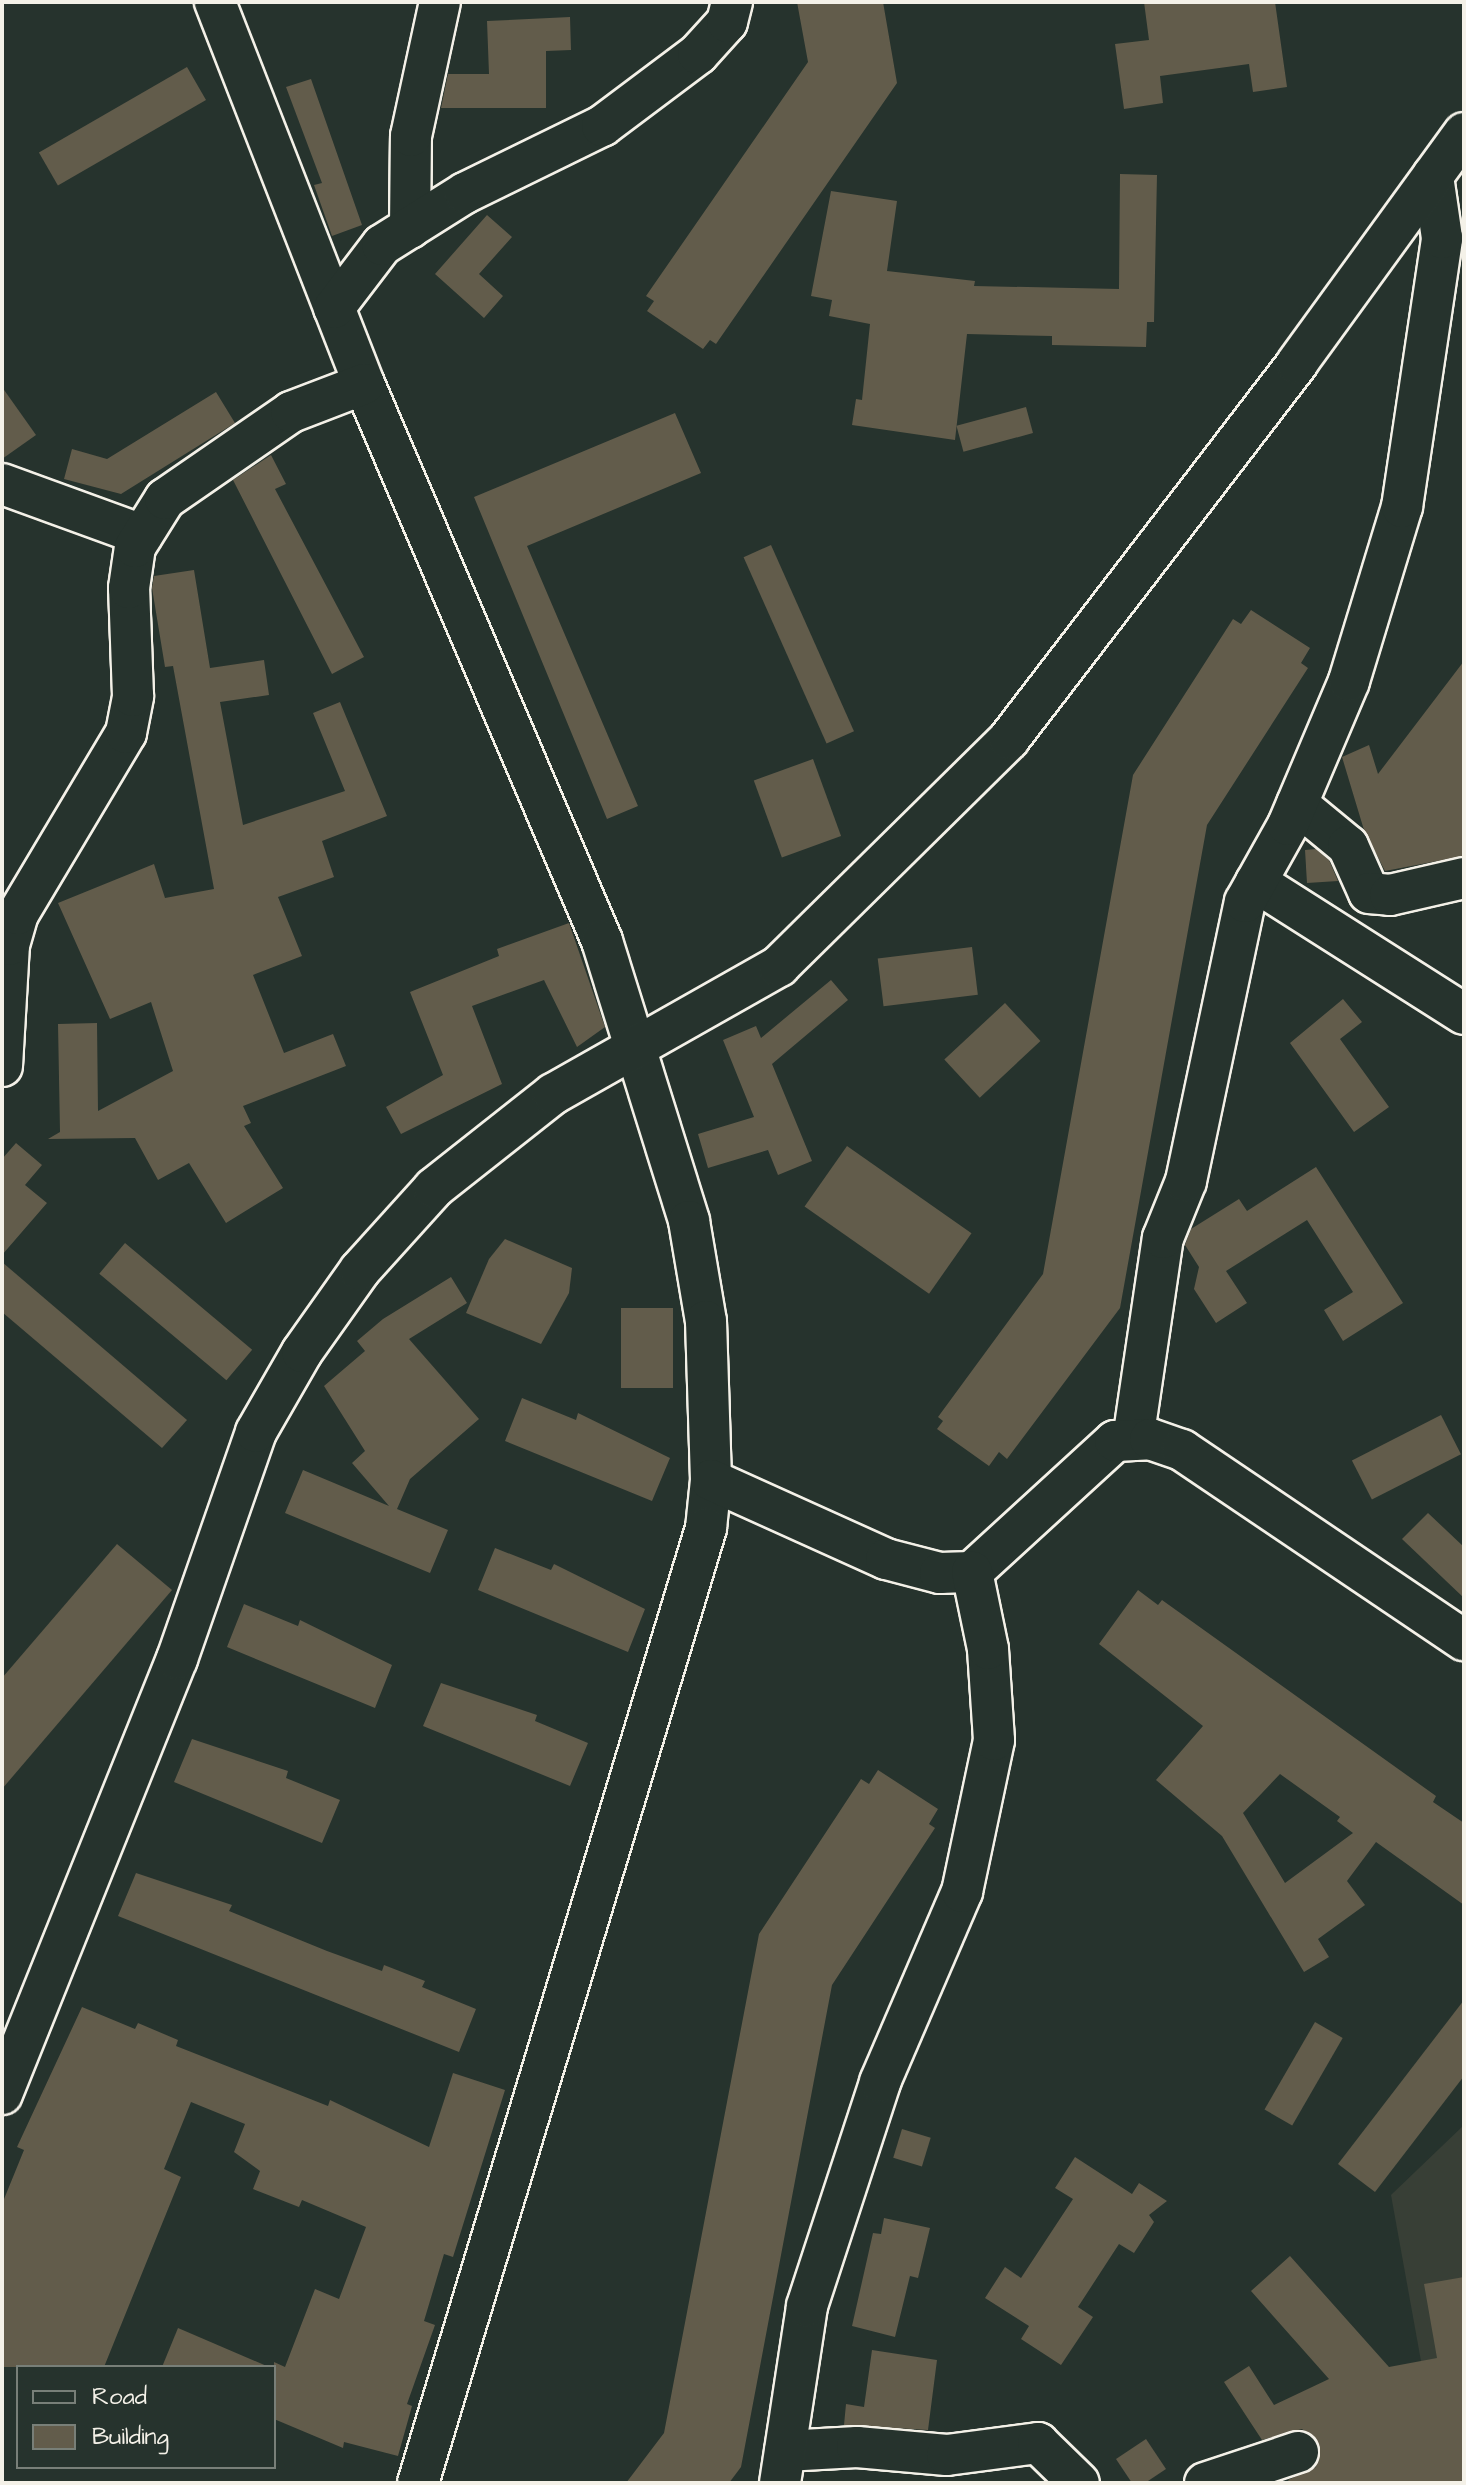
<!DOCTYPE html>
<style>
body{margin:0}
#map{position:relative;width:1466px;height:2485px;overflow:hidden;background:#26332d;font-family:"Architects Daughter",sans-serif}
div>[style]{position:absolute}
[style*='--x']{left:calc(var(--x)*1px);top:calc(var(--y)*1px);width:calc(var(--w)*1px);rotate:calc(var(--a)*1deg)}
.built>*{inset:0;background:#383f36}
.building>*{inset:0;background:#625c4b;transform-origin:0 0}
.roads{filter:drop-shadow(2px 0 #f4f1e8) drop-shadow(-2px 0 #f4f1e8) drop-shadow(0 2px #f4f1e8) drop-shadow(0 -2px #f4f1e8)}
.minor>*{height:40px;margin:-20px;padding:0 20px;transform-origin:20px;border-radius:20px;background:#26332d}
span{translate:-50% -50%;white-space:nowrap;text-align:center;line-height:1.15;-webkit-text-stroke:8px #26332d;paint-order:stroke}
.frame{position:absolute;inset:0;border:4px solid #f4f1e8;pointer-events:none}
.legend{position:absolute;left:16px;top:2365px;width:260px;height:104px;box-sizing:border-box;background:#26332d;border:2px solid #787f78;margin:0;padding:10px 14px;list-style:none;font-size:24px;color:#f4f1e8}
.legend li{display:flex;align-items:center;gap:16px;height:40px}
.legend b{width:40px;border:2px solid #787f78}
</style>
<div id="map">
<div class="built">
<div style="clip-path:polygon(1464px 2125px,1464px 2483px,1443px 2483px,1391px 2195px)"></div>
</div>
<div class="building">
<div style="clip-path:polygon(797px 2px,883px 2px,897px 83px,716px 344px,710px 340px,703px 349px,647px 311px,654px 301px,646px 296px,808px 62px)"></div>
<div style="clip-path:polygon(1144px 2px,1275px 2px,1287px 87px,1253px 92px,1249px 64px,1160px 76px,1163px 103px,1124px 109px,1115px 44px,1149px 40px)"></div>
<div style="clip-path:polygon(570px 17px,571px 50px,546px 51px,546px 108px,441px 108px,448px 74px,489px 74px,487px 21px)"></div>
<div style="left:187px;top:67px;width:38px;height:171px;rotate:60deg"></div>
<div style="clip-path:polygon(311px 79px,362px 225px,332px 236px,314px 185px,322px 183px,286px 87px)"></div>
<div style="clip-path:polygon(1120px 174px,1157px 175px,1154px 322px,1147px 322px,1146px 347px,1052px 345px,1052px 336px,967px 334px,955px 440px,852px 425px,856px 399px,862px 400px,870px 324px,829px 316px,832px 300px,811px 296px,831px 191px,897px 201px,887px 271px,975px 281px,974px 286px,1119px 289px)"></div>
<div style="clip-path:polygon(487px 215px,512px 237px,479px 274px,503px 296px,484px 318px,435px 274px)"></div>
<div style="clip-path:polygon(2px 387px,36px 435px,2px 459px)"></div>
<div style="clip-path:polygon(216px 392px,235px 423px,121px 494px,64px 479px,72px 449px,107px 459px)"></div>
<div style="left:1026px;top:407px;width:27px;height:72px;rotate:75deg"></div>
<div style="clip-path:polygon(675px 413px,701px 473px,527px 546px,638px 806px,607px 819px,474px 497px)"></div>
<div style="clip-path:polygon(271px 455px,286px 484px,275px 489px,364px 657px,332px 674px,233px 480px)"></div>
<div style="left:771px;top:545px;width:204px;height:30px;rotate:66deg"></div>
<div style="clip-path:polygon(194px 570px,210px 668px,264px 660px,269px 695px,220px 702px,243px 825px,345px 791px,313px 713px,340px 702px,387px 816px,322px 841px,334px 877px,278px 897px,302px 956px,253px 975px,284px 1053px,333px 1034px,346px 1066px,243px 1106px,251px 1123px,244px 1126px,283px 1188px,226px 1223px,189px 1163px,158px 1180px,135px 1138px,48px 1139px,60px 1132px,58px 1024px,97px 1023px,98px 1111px,173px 1071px,151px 1002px,110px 1019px,58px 903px,154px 864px,165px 898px,214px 889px,173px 666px,165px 667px,152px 588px,154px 576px)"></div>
<div style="clip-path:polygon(1251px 610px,1310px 648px,1301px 663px,1308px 668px,1207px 825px,1120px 1308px,1007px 1459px,999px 1452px,989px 1466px,937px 1429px,943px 1421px,938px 1417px,1043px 1274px,1133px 775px,1233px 619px,1241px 624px)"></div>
<div style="clip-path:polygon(1464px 661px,1464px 856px,1385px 871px,1364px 830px,1342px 757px,1369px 745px,1378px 774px)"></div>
<div style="left:813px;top:759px;width:82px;height:63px;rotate:70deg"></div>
<div style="clip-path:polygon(1316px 849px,1329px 860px,1338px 881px,1307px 883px,1305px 850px)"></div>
<div style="clip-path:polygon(569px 923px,605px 1027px,577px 1047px,544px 980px,472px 1006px,502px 1084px,401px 1134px,386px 1107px,443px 1075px,410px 992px,499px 956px,497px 949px)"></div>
<div style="left:972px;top:947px;width:48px;height:95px;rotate:83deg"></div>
<div style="clip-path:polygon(831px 980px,848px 1000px,772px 1064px,812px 1161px,778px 1175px,768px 1150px,708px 1168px,698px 1134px,754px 1117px,723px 1040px,756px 1026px,761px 1038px)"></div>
<div style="clip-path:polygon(1343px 999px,1362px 1022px,1340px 1039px,1389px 1107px,1354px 1132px,1290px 1043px)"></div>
<div style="left:1005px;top:1003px;width:52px;height:83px;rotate:47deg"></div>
<div style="clip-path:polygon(16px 1143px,42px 1165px,25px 1185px,47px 1203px,2px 1255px,2px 1159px)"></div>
<div style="left:847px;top:1146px;width:152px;height:74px;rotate:35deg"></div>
<div style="clip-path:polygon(1316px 1167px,1403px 1303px,1343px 1341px,1324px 1310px,1353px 1292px,1307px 1220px,1226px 1271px,1247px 1303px,1216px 1323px,1194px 1289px,1199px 1267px,1185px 1245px,1191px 1229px,1239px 1199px,1247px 1211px)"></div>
<div style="clip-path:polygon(505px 1239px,572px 1268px,569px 1293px,541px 1344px,466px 1313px,489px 1259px)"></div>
<div style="left:125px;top:1243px;width:166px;height:40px;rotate:40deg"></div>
<div style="clip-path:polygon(2px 1262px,187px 1420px,162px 1448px,2px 1312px)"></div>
<div style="clip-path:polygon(451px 1277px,467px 1303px,409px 1339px,479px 1419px,410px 1479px,397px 1509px,448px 1530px,430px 1573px,285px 1513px,303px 1470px,389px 1506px,352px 1463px,365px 1451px,324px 1386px,365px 1351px,357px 1341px,383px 1319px)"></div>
<div style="left:621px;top:1308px;width:52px;height:80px"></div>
<div style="clip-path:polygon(522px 1398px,576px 1420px,578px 1413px,670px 1458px,652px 1501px,505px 1441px)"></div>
<div style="left:1441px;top:1415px;width:44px;height:100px;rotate:63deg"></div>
<div style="clip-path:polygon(1428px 1513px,1464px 1547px,1464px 1598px,1402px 1539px)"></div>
<div style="clip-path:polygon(117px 1544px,172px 1590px,2px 1789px,2px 1678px)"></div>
<div style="clip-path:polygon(495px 1548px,551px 1570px,554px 1564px,645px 1609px,628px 1652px,478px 1590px)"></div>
<div style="clip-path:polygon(evenodd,1138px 1590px,1158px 1605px,1162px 1600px,1436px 1796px,1433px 1802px,1464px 1823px,1464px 1905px,1376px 1842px,1347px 1881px,1365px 1905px,1318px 1939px,1329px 1957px,1304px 1972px,1222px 1836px,1156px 1780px,1203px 1726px,1099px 1644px,1138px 1590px,1280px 1774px,1340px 1817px,1337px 1821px,1353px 1833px,1285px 1883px,1243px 1813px,1280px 1774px)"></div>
<div style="clip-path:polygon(244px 1604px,298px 1626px,300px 1620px,392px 1665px,375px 1708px,227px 1647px)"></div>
<div style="clip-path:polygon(441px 1683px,537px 1715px,535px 1721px,588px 1743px,570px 1786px,423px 1726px)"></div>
<div style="clip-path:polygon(192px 1739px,288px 1771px,286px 1778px,340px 1800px,322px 1843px,174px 1782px)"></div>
<div style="clip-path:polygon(878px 1770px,938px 1809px,929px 1824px,935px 1828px,832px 1985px,741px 2467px,729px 2483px,626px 2483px,664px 2433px,759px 1934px,861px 1779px,869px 1784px)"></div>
<div style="clip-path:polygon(136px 1873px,232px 1905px,229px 1911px,327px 1951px,382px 1971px,384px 1965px,425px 1981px,422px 1987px,476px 2009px,459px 2052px,118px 1916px)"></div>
<div style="clip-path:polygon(1464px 2000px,1464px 2076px,1375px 2192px,1338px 2164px)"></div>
<div style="clip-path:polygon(82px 2007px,135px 2029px,138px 2023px,178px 2040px,176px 2046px,328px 2106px,330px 2100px,429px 2147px,453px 2073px,505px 2090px,453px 2257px,444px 2254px,424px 2321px,435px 2325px,407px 2404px,412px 2406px,398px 2456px,344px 2442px,343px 2448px,274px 2419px,274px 2362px,285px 2367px,315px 2289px,339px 2299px,366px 2227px,302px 2200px,299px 2207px,253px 2189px,260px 2171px,234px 2152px,245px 2124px,191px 2102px,164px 2169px,181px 2177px,104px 2367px,2px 2367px,2px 2204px,24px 2150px,17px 2147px)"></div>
<div style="left:1315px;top:2022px;width:32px;height:101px;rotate:30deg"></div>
<div style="left:902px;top:2129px;width:30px;height:30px;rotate:17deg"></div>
<div style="clip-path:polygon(1075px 2157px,1132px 2194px,1139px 2183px,1167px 2201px,1149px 2215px,1154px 2222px,1134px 2253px,1119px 2244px,1078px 2307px,1093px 2317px,1061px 2365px,1021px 2339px,1029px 2326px,985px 2298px,1005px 2267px,1021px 2278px,1073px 2199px,1055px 2188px)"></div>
<div style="clip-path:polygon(884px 2218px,930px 2228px,918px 2278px,910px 2276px,895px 2337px,852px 2326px,873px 2233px,881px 2234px)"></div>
<div style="clip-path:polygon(1290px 2256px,1389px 2367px,1437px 2358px,1424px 2284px,1464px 2277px,1464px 2483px,1290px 2483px,1288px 2480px,1316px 2467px,1319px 2444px,1302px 2429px,1262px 2440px,1224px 2382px,1249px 2366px,1274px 2405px,1329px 2379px,1251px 2291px)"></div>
<div style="clip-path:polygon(178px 2328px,269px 2367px,162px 2367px)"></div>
<div style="clip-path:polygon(872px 2350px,937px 2360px,928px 2430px,844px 2425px,846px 2404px,864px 2407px)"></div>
<div style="clip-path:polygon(1146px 2439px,1166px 2469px,1145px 2483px,1132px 2483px,1116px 2459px)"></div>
</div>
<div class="roads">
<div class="minor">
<div style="--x:215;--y:2;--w:410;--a:68.7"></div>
<div style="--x:364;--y:384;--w:606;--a:66.86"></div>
<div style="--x:602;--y:941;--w:293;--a:72.7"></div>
<div style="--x:689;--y:1221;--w:101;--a:80.4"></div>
<div style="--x:706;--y:1321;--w:159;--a:88.2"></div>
<div style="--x:711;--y:1480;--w:48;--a:95.9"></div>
<div style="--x:706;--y:1528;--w:997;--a:106.78"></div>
<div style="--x:410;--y:228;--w:92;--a:-89.4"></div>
<div style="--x:411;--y:136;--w:137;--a:-77.8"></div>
<div style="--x:334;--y:308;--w:79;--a:-52.7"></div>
<div style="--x:382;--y:245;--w:98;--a:-32.1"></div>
<div style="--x:465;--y:193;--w:153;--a:-26.1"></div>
<div style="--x:602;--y:126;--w:120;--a:-36.9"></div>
<div style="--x:698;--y:54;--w:43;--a:-47.8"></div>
<div style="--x:727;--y:22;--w:21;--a:-76"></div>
<div style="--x:2;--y:484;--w:149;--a:20"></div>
<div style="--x:1297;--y:804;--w:66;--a:39.5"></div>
<div style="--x:1348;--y:846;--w:51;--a:65.9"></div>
<div style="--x:1369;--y:893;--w:21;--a:5"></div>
<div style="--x:1390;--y:895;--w:76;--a:-12.9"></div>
<div style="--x:1256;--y:882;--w:246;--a:32.4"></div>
<div style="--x:2;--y:1066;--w:121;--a:-86.7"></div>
<div style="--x:9;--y:945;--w:32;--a:-74"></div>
<div style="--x:18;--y:914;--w:211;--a:-59.2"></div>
<div style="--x:126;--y:733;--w:38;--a:-79"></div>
<div style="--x:133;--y:696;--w:108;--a:-92.1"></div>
<div style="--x:129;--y:588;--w:41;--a:-81.7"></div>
<div style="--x:135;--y:547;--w:57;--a:-58"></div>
<div style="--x:165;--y:499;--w:153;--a:-34.6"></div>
<div style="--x:291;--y:412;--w:78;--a:-21"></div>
<div style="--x:1133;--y:1440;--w:204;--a:-81.6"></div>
<div style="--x:1163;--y:1238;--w:61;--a:-68"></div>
<div style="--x:1186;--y:1181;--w:285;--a:-78.1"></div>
<div style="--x:1245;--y:902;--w:88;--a:-60.8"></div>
<div style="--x:1288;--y:825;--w:156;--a:-67"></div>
<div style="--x:1349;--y:681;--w:182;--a:-73.1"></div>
<div style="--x:1402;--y:507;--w:272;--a:-81.5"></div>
<div style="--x:1442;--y:238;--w:63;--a:-98.3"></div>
<div style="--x:711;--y:1480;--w:192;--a:24.3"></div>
<div style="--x:886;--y:1559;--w:56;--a:14.5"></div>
<div style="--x:940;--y:1573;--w:32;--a:-2"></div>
<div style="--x:972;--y:1572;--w:194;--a:-42.5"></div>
<div style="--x:1115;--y:1441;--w:35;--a:-3"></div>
<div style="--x:1150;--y:1439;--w:34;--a:19"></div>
<div style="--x:1182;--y:1450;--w:340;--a:34"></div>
<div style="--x:2;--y:2094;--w:469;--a:-68.1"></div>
<div style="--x:177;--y:1659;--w:240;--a:-70.8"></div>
<div style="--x:256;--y:1432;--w:92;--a:-60.1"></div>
<div style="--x:302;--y:1352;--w:100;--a:-54.7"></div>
<div style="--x:360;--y:1270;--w:110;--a:-47.9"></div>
<div style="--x:434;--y:1188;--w:152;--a:-38.3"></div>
<div style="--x:553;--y:1094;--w:260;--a:-29.5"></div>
<div style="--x:779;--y:966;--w:323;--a:-44.6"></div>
<div style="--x:1009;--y:739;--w:474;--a:-52.5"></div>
<div style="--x:1297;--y:363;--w:284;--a:-54"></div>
<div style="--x:785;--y:2451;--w:72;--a:-3.2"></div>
<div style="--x:857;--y:2447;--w:90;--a:5.1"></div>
<div style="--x:947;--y:2455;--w:92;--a:-7.5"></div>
<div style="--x:1038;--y:2443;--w:57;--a:44.3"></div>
<div style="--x:780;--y:2483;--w:179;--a:-81.3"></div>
<div style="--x:807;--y:2306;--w:236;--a:-71.9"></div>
<div style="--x:880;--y:2082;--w:207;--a:-66.7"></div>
<div style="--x:962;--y:1892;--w:155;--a:-78.1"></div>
<div style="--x:994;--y:1740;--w:91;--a:-93.8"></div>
<div style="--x:988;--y:1649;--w:79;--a:-101.7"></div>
<div style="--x:1205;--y:2483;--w:98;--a:-18.4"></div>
</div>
</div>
<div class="frame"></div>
<ul class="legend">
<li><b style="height:10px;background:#26332d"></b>Road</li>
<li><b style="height:22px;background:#625c4b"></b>Building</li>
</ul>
</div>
